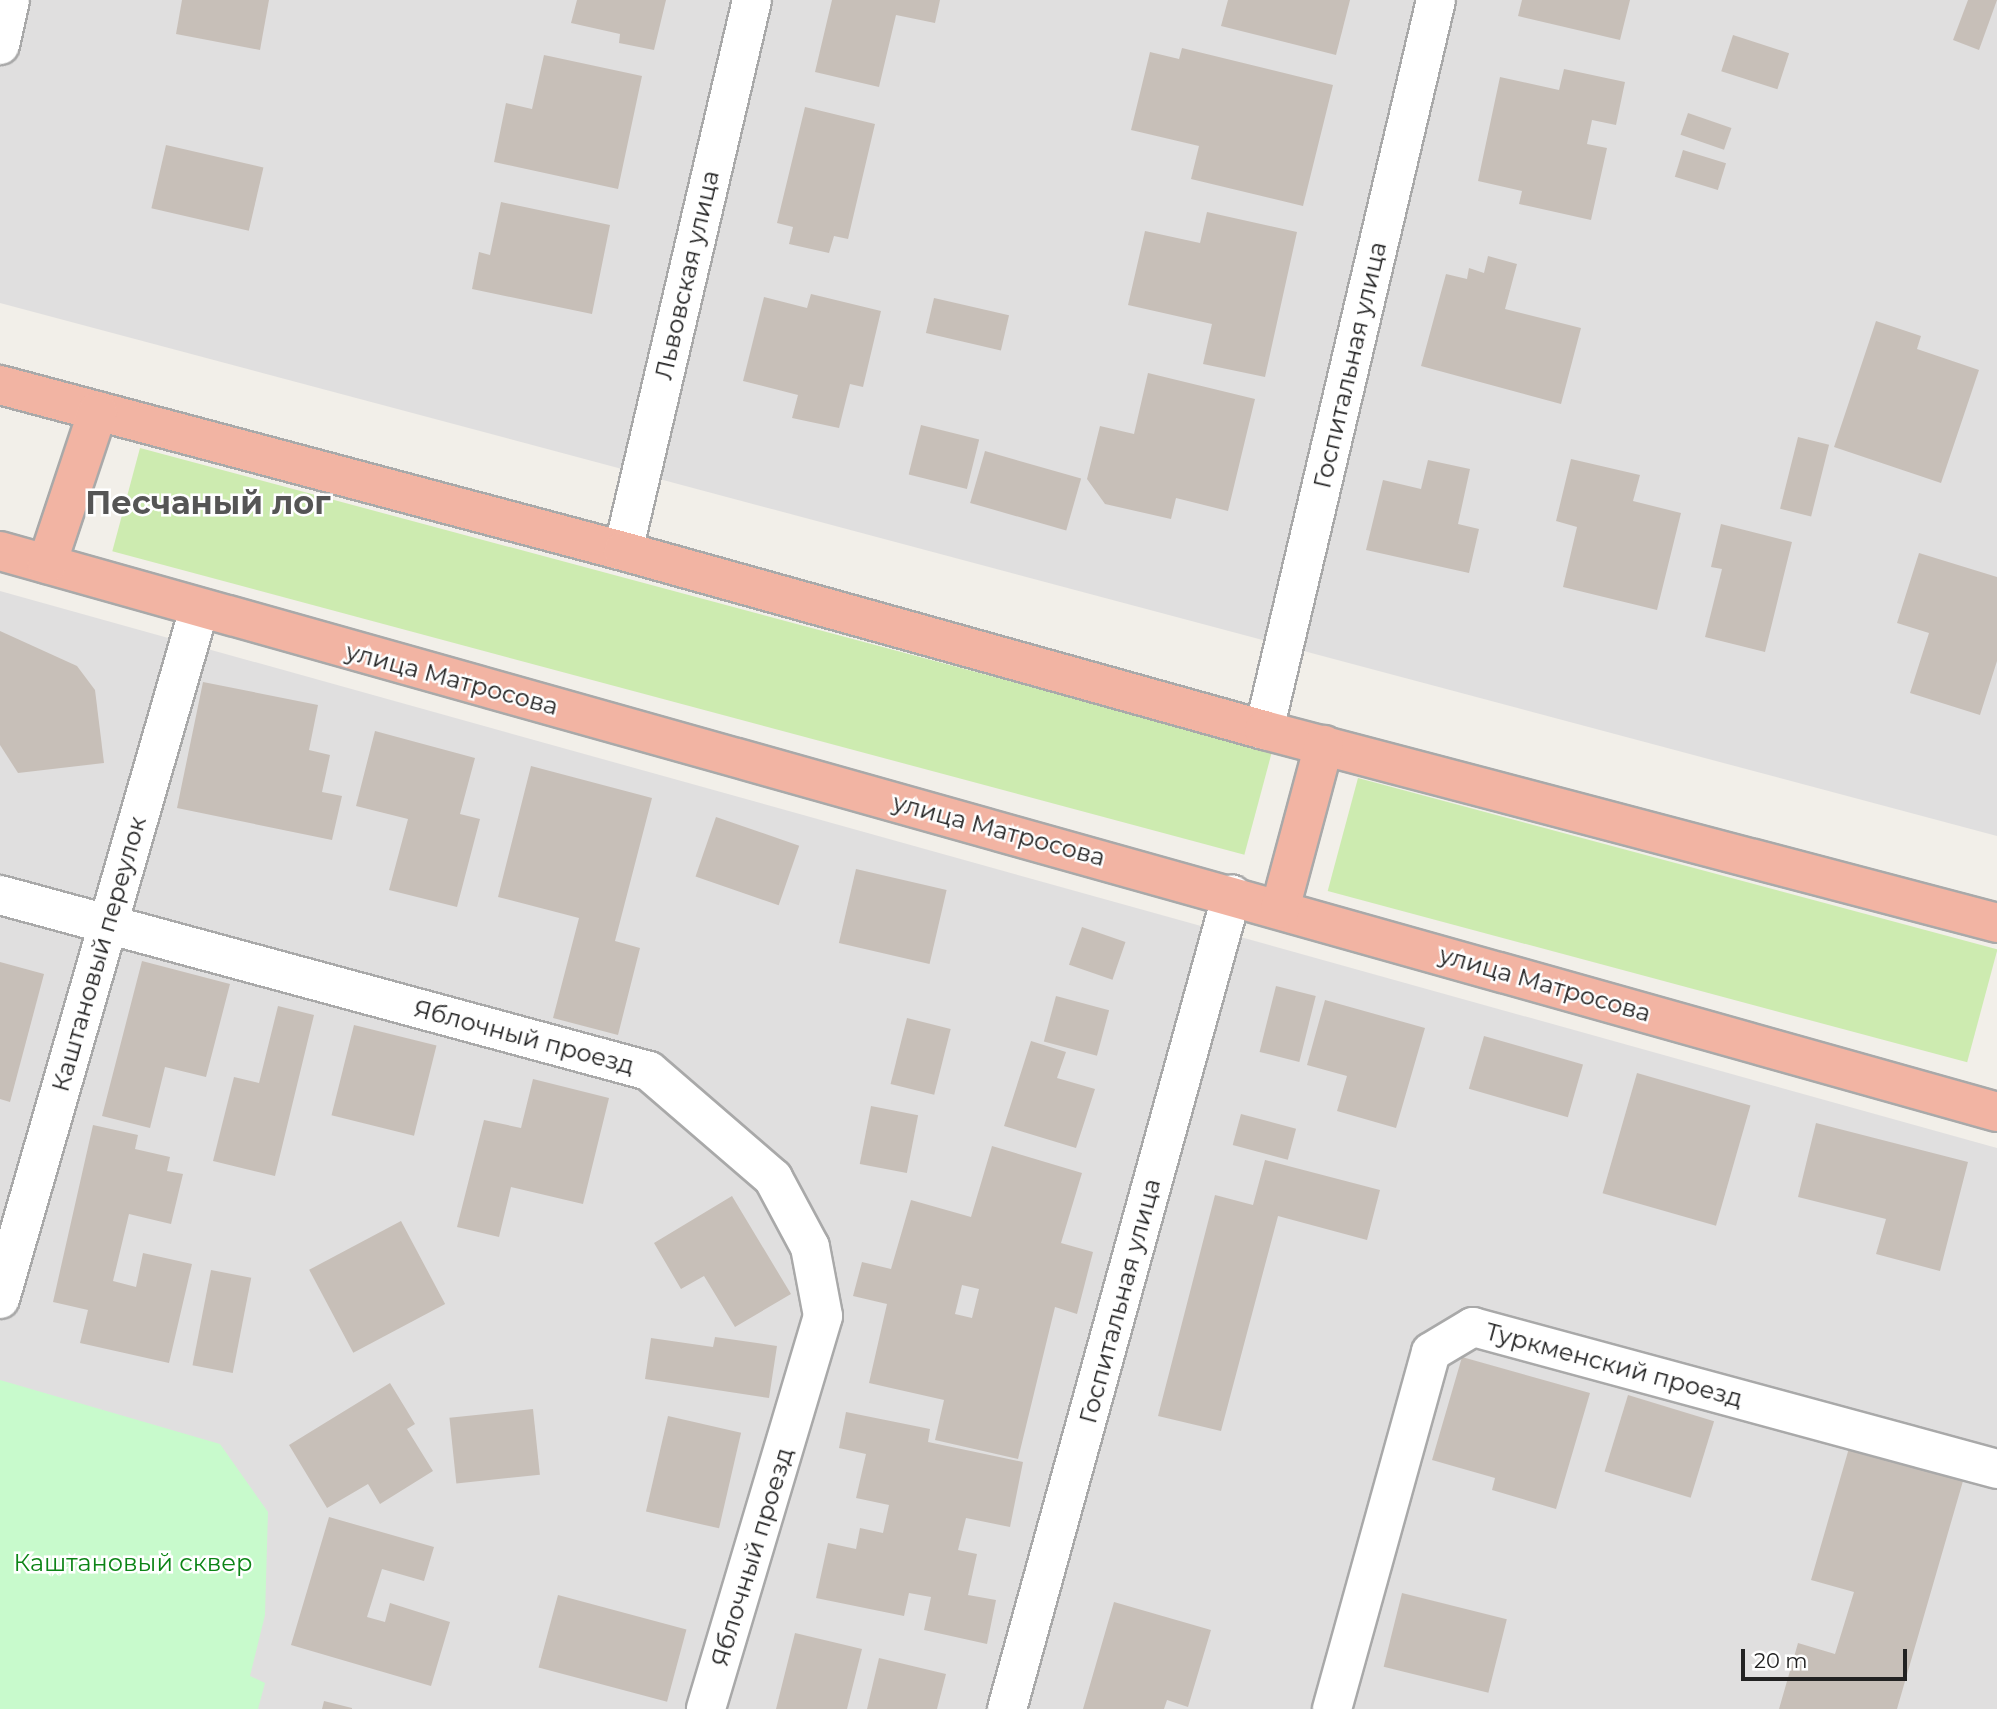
<!DOCTYPE html>
<meta charset="utf-8">
<style>
body{margin:0}
#map{position:relative;width:1997px;height:1709px;overflow:hidden;background:#f2efe9;font-family:Montserrat,sans-serif}
div>[style]{position:absolute}
[style*='--x']{left:calc(var(--x)*1px);top:calc(var(--y)*1px);width:calc(var(--w)*1px);rotate:calc(var(--a)*1deg)}
.residential>*{inset:0;background:#e0dfdf}
.grass>*{inset:0;background:#cdebb0;transform-origin:0 0}
.park>*{inset:0;background:#c8facc}
.building>*{inset:0;background:#c7bfb8;transform-origin:0 0}
.roads{filter:drop-shadow(2px 0 #a9a9a9) drop-shadow(-2px 0 #a9a9a9) drop-shadow(0 2px #a9a9a9) drop-shadow(0 -2px #a9a9a9)}
.minor>*{height:38px;margin:-19px;padding:0 19px;transform-origin:19px;border-radius:19px;background:#fff}
.trunk>*{height:38px;margin:-19px;padding:0 19px;transform-origin:19px;border-radius:19px;background:#f2b4a3}
span{translate:-50% -50%;white-space:nowrap;text-align:center;line-height:1.15;-webkit-text-stroke:5px #fff;paint-order:stroke}
.street-label{font-size:24px;color:#222}
.park-label{font-size:24px;color:#0c8416}
.district-label{font-size:32px;color:#555;font-weight:700}
.scale{position:absolute;left:1741px;top:1649px;width:166px;height:32px;box-sizing:border-box;border:4px solid #222;border-top:0;padding-left:9px;font-size:21px;line-height:24px;white-space:nowrap;color:#222;-webkit-text-stroke:5px #fff;paint-order:stroke}
</style>
<div id="map">
<div class="residential">
<div style="clip-path:polygon(0 0,1997px 0,1997px 836px,0 303px)"></div>
<div style="clip-path:polygon(0 591px,1997px 1148px,1997px 1709px,0 1709px)"></div>
</div>
<div class="grass">
<div style="left:140px;top:448px;width:1172px;height:107px;rotate:15deg"></div>
<div style="left:1358px;top:778px;width:662px;height:117px;rotate:15deg"></div>
</div>
<div class="park">
<div style="clip-path:polygon(0 1380px,220px 1444px,268px 1512px,265px 1615px,250px 1676px,265px 1683px,258px 1709px,0 1709px)"></div>
</div>
<div class="building">
<div style="clip-path:polygon(182px 0,269px 0,260px 50px,176px 34px)"></div>
<div style="clip-path:polygon(577px 0,666px 0,654px 50px,619px 43px,620px 34px,571px 23px)"></div>
<div style="clip-path:polygon(832px 0,940px 0,935px 23px,896px 15px,879px 87px,815px 72px)"></div>
<div style="clip-path:polygon(1228px 0,1350px 0,1336px 55px,1221px 26px)"></div>
<div style="clip-path:polygon(1522px 0,1630px 0,1620px 40px,1518px 16px)"></div>
<div style="clip-path:polygon(1968px 0,1997px 0,1979px 50px,1953px 40px)"></div>
<div style="left:1733px;top:35px;width:59px;height:38px;rotate:18deg"></div>
<div style="clip-path:polygon(1182px 48px,1333px 85px,1303px 206px,1191px 179px,1199px 146px,1131px 130px,1150px 52px,1179px 59px)"></div>
<div style="clip-path:polygon(544px 55px,642px 76px,618px 189px,494px 162px,506px 103px,532px 109px)"></div>
<div style="clip-path:polygon(1564px 69px,1625px 82px,1616px 125px,1592px 120px,1587px 144px,1607px 148px,1591px 220px,1519px 204px,1522px 191px,1478px 181px,1500px 77px,1559px 90px)"></div>
<div style="clip-path:polygon(805px 107px,875px 124px,848px 239px,834px 236px,829px 253px,789px 244px,793px 227px,777px 223px)"></div>
<div style="left:1688px;top:113px;width:46px;height:23px;rotate:19deg"></div>
<div style="left:166px;top:145px;width:100px;height:65px;rotate:13deg"></div>
<div style="left:1683px;top:150px;width:45px;height:28px;rotate:17deg"></div>
<div style="clip-path:polygon(501px 202px,610px 225px,592px 314px,472px 289px,479px 252px,490px 255px)"></div>
<div style="clip-path:polygon(1207px 212px,1297px 232px,1265px 377px,1203px 364px,1212px 324px,1128px 305px,1145px 231px,1200px 243px)"></div>
<div style="clip-path:polygon(1488px 256px,1517px 264px,1505px 309px,1581px 328px,1561px 404px,1421px 366px,1446px 274px,1467px 279px,1469px 268px,1484px 273px)"></div>
<div style="clip-path:polygon(811px 294px,881px 311px,863px 387px,850px 384px,839px 428px,792px 418px,798px 395px,743px 381px,764px 297px,807px 308px)"></div>
<div style="left:934px;top:298px;width:77px;height:36px;rotate:13deg"></div>
<div style="clip-path:polygon(1876px 321px,1921px 336px,1917px 349px,1979px 370px,1941px 483px,1834px 447px)"></div>
<div style="clip-path:polygon(1148px 373px,1255px 399px,1228px 511px,1176px 498px,1171px 519px,1105px 504px,1087px 479px,1100px 426px,1134px 434px)"></div>
<div style="left:921px;top:425px;width:60px;height:51px;rotate:14deg"></div>
<div style="left:1798px;top:437px;width:32px;height:74px;rotate:14deg"></div>
<div style="left:985px;top:451px;width:100px;height:54px;rotate:16deg"></div>
<div style="clip-path:polygon(1571px 459px,1640px 475px,1633px 501px,1681px 513px,1657px 610px,1563px 587px,1577px 527px,1556px 521px)"></div>
<div style="clip-path:polygon(1428px 460px,1470px 469px,1458px 524px,1479px 529px,1469px 573px,1366px 550px,1383px 480px,1421px 489px)"></div>
<div style="clip-path:polygon(1721px 524px,1792px 542px,1765px 652px,1705px 637px,1722px 569px,1711px 567px)"></div>
<div style="clip-path:polygon(1919px 553px,1997px 577px,1997px 661px,1980px 715px,1910px 693px,1929px 633px,1897px 623px)"></div>
<div style="clip-path:polygon(0 631px,77px 666px,95px 690px,104px 763px,18px 773px,0 745px)"></div>
<div style="clip-path:polygon(203px 682px,318px 705px,309px 750px,330px 755px,322px 792px,342px 796px,332px 840px,177px 808px)"></div>
<div style="clip-path:polygon(375px 731px,475px 758px,460px 814px,480px 819px,457px 907px,389px 890px,408px 819px,356px 806px)"></div>
<div style="clip-path:polygon(531px 766px,652px 798px,615px 941px,640px 948px,618px 1035px,553px 1018px,579px 918px,498px 897px)"></div>
<div style="left:716px;top:817px;width:88px;height:63px;rotate:19deg"></div>
<div style="left:856px;top:869px;width:93px;height:76px;rotate:13deg"></div>
<div style="left:1082px;top:927px;width:46px;height:40px;rotate:19deg"></div>
<div style="clip-path:polygon(142px 961px,230px 984px,206px 1077px,165px 1067px,150px 1128px,102px 1116px)"></div>
<div style="clip-path:polygon(0 962px,44px 974px,10px 1102px,0 1099px)"></div>
<div style="left:1276px;top:986px;width:41px;height:68px;rotate:14deg"></div>
<div style="left:1056px;top:996px;width:55px;height:47px;rotate:15deg"></div>
<div style="clip-path:polygon(1325px 1000px,1425px 1028px,1396px 1128px,1337px 1111px,1347px 1076px,1307px 1065px)"></div>
<div style="clip-path:polygon(278px 1006px,314px 1015px,275px 1176px,213px 1161px,234px 1077px,259px 1083px)"></div>
<div style="left:907px;top:1018px;width:45px;height:68px;rotate:14deg"></div>
<div style="left:354px;top:1025px;width:85px;height:93px;rotate:14deg"></div>
<div style="left:1484px;top:1036px;width:103px;height:55px;rotate:16deg"></div>
<div style="clip-path:polygon(1031px 1041px,1066px 1052px,1057px 1078px,1095px 1089px,1076px 1148px,1004px 1126px)"></div>
<div style="left:1637px;top:1073px;width:118px;height:125px;rotate:16deg"></div>
<div style="clip-path:polygon(533px 1079px,609px 1098px,583px 1204px,511px 1187px,499px 1237px,457px 1227px,484px 1120px,521px 1128px)"></div>
<div style="left:871px;top:1106px;width:48px;height:59px;rotate:11deg"></div>
<div style="left:1241px;top:1114px;width:57px;height:32px;rotate:15deg"></div>
<div style="clip-path:polygon(1816px 1123px,1968px 1162px,1940px 1271px,1876px 1254px,1886px 1219px,1798px 1197px)"></div>
<div style="clip-path:polygon(93px 1125px,138px 1135px,135px 1149px,170px 1157px,167px 1171px,183px 1174px,171px 1224px,129px 1214px,113px 1281px,136px 1287px,143px 1253px,192px 1264px,169px 1363px,80px 1343px,88px 1310px,53px 1302px)"></div>
<div style="clip-path:polygon(evenodd,992px 1146px,1082px 1173px,1061px 1243px,1093px 1252px,1077px 1314px,1055px 1307px,1018px 1459px,935px 1440px,944px 1400px,869px 1383px,887px 1304px,853px 1296px,862px 1262px,891px 1269px,911px 1200px,971px 1217px,992px 1146px,962px 1285px,979px 1289px,972px 1318px,955px 1314px,962px 1285px)"></div>
<div style="clip-path:polygon(1265px 1160px,1380px 1190px,1367px 1240px,1278px 1216px,1221px 1431px,1158px 1416px,1215px 1195px,1253px 1205px)"></div>
<div style="clip-path:polygon(732px 1196px,791px 1294px,735px 1327px,704px 1276px,681px 1289px,654px 1243px)"></div>
<div style="left:401px;top:1221px;width:94px;height:104px;rotate:62deg"></div>
<div style="left:211px;top:1270px;width:41px;height:97px;rotate:11deg"></div>
<div style="clip-path:polygon(715px 1337px,777px 1346px,769px 1398px,645px 1379px,651px 1338px,713px 1347px)"></div>
<div style="clip-path:polygon(1462px 1357px,1590px 1393px,1556px 1509px,1492px 1490px,1495px 1478px,1432px 1460px)"></div>
<div style="clip-path:polygon(390px 1383px,415px 1424px,407px 1429px,433px 1471px,380px 1504px,368px 1484px,327px 1508px,289px 1445px)"></div>
<div style="left:1628px;top:1395px;width:90px;height:80px;rotate:17deg"></div>
<div style="left:533px;top:1409px;width:66px;height:84px;rotate:84deg"></div>
<div style="clip-path:polygon(846px 1412px,930px 1429px,928px 1442px,1023px 1462px,1010px 1527px,966px 1518px,958px 1550px,977px 1554px,968px 1595px,996px 1600px,987px 1644px,924px 1630px,931px 1597px,909px 1593px,904px 1616px,816px 1598px,828px 1543px,856px 1549px,860px 1528px,883px 1533px,889px 1505px,856px 1498px,866px 1454px,839px 1448px)"></div>
<div style="left:668px;top:1416px;width:75px;height:98px;rotate:13deg"></div>
<div style="clip-path:polygon(1849px 1448px,1963px 1481px,1897px 1709px,1779px 1709px,1798px 1643px,1835px 1654px,1854px 1592px,1811px 1580px)"></div>
<div style="clip-path:polygon(329px 1517px,434px 1547px,424px 1581px,382px 1569px,367px 1617px,385px 1622px,390px 1603px,450px 1622px,431px 1686px,291px 1645px)"></div>
<div style="left:1402px;top:1593px;width:108px;height:76px;rotate:14deg"></div>
<div style="left:558px;top:1595px;width:133px;height:75px;rotate:15deg"></div>
<div style="clip-path:polygon(1114px 1602px,1211px 1630px,1188px 1707px,1167px 1700px,1164px 1709px,1083px 1709px)"></div>
<div style="clip-path:polygon(795px 1633px,862px 1649px,847px 1709px,776px 1709px)"></div>
<div style="clip-path:polygon(879px 1658px,946px 1674px,937px 1709px,867px 1709px)"></div>
<div style="clip-path:polygon(324px 1701px,352px 1708px,352px 1709px,322px 1709px)"></div>
</div>
<div class="roads">
<div class="minor">
<div style="--x:0;--y:45;--w:46;--a:-77.5"></div>
<div style="--x:623;--y:551;--w:566;--a:-76.82"></div>
<div style="--x:1264;--y:730;--w:750;--a:-76.74"></div>
<div style="--x:0;--y:895;--w:672;--a:15.17"></div>
<div style="--x:649;--y:1071;--w:164;--a:40.8"></div>
<div style="--x:773;--y:1178;--w:78;--a:61.8"></div>
<div style="--x:810;--y:1247;--w:70;--a:79.3"></div>
<div style="--x:823;--y:1316;--w:410;--a:106.6"></div>
<div style="--x:0;--y:1299;--w:718;--a:-73.91"></div>
<div style="--x:1007;--y:1709;--w:845;--a:-74.57"></div>
<div style="--x:1332;--y:1709;--w:370;--a:-74.5"></div>
<div style="--x:1431;--y:1352;--w:49;--a:-30.8"></div>
<div style="--x:1473;--y:1327;--w:543;--a:15.16"></div>
</div>
<div class="trunk">
<div style="--x:0;--y:385;--w:645;--a:14.92"></div>
<div style="--x:623;--y:551;--w:666;--a:15.6"></div>
<div style="--x:1264;--y:730;--w:758;--a:14.75"></div>
<div style="--x:0;--y:551;--w:2074;--a:15.69"></div>
<div style="--x:47;--y:564;--w:161;--a:-71.6"></div>
<div style="--x:1280;--y:909;--w:170;--a:-75"></div>
</div>
</div>
<div class="street-label">
<span style="left:687px;top:275px;rotate:-77deg">Львовская улица</span>
<span style="left:1350px;top:365px;rotate:-77deg">Госпитальная улица</span>
<span style="left:452px;top:679px;rotate:15deg">улица Матросова</span>
<span style="left:999px;top:830px;rotate:15deg">улица Матросова</span>
<span style="left:99px;top:954px;rotate:-74deg">Каштановый переулок</span>
<span style="left:1545px;top:984px;rotate:16deg">улица Матросова</span>
<span style="left:524px;top:1037px;rotate:15deg">Яблочный проезд</span>
<span style="left:1120px;top:1301px;rotate:-75deg">Госпитальная улица</span>
<span style="left:1614px;top:1365px;rotate:15deg">Туркменский проезд</span>
<span style="left:752px;top:1557px;rotate:-73deg">Яблочный проезд</span>
</div>
<div class="park-label">
<span style="left:133px;top:1563px">Каштановый сквер</span>
</div>
<div class="district-label">
<span style="left:208px;top:503px">Песчаный лог</span>
</div>
<div class="scale">20 m</div>
</div>
